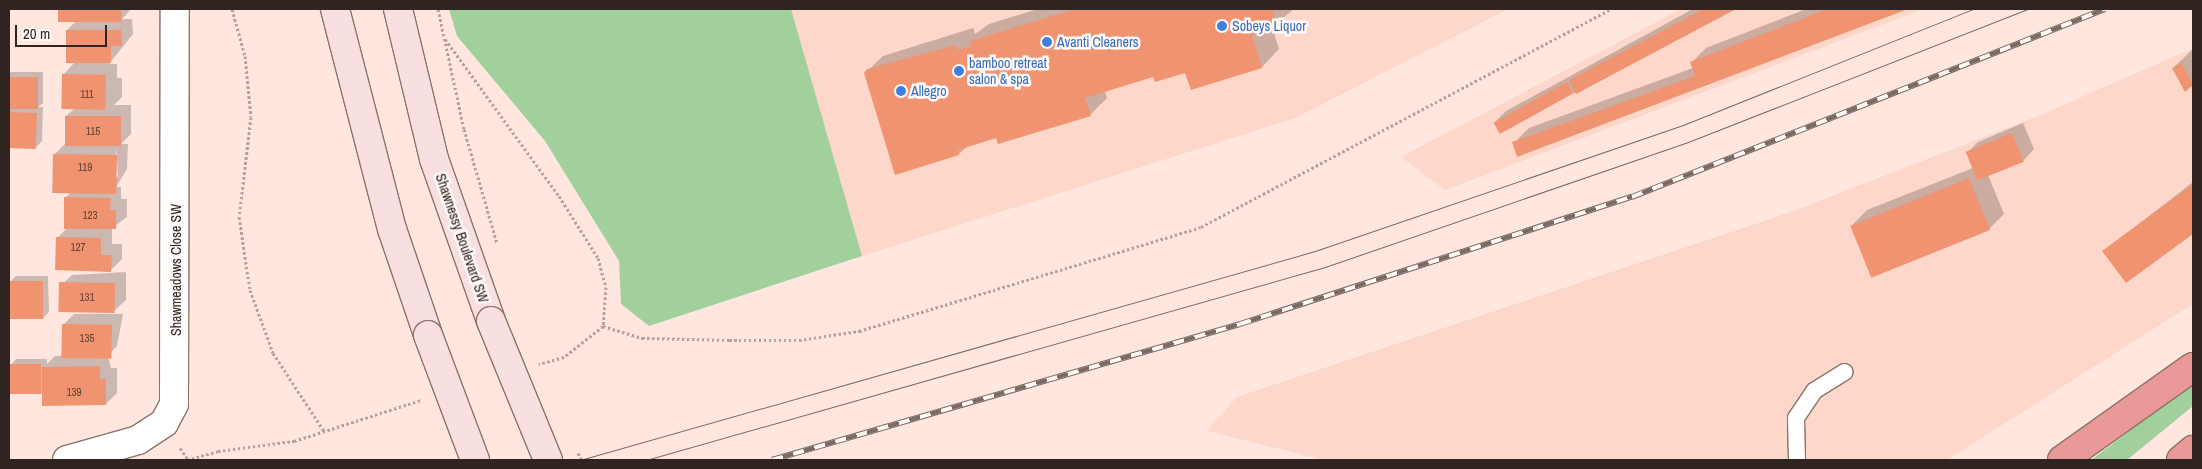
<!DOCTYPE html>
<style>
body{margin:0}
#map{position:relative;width:2202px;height:469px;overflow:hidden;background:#ffe7df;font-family:"Archivo Narrow",sans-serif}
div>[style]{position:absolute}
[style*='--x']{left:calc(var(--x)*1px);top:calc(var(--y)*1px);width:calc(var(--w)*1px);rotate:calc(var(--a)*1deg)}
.built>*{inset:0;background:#fdd7ca}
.green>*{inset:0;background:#a2d09c}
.shadow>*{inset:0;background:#0003}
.building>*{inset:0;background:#f09371;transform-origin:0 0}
.path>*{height:3px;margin-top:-1.5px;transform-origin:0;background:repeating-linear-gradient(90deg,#b4a19b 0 2.5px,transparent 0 5px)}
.roads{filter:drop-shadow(1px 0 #8c7269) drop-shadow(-1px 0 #8c7269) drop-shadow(0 1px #8c7269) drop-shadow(0 -1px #8c7269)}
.service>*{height:16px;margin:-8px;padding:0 8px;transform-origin:8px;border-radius:8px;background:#fff}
.minor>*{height:28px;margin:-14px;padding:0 14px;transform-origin:14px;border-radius:14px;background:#fff}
.secondary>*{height:28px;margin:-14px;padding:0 14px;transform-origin:14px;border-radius:14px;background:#f9e0e0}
.motorway>*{height:28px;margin:-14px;padding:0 14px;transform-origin:14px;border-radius:14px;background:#ea9999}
.tram>*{height:1px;margin:-0.5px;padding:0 0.5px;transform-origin:0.5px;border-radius:0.5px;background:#7a6a64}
.rail>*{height:5.5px;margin-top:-2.75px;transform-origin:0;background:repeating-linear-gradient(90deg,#fff9f7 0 11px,#7a6a64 0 22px);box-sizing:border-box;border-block:1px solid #7a6a64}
.path-bridge>*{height:3px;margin-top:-1.5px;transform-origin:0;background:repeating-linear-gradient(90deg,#b4a19b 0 2.5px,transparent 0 5px)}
.bridges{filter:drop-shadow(1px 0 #8c7269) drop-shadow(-1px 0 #8c7269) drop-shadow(0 1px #8c7269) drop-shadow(0 -1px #8c7269)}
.secondary-bridge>*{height:28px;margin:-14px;padding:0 14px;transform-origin:14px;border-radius:14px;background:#f9e0e0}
.dots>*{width:14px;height:14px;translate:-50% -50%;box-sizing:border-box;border:2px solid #fff9f7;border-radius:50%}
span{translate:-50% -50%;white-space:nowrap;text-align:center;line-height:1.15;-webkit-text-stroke:5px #fff9f7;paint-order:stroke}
.number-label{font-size:11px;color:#5f4034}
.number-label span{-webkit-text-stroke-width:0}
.shop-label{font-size:14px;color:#366cbe}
.left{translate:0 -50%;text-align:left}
.street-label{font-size:14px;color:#2f2420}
.frame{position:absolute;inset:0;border:10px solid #2f2420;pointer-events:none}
.scale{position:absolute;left:15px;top:25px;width:92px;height:22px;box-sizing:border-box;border:2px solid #2f2420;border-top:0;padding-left:6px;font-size:15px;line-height:18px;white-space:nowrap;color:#2f2420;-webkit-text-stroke:4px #fff9f7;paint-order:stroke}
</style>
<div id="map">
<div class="built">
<div style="clip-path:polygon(791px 9px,1508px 9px,1295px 118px,862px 256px)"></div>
<div style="clip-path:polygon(1681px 9px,1924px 9px,1445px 190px,1401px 157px)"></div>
<div style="clip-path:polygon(2193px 48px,2193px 304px,1947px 460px,1324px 460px,1207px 431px,1237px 397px,1791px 212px,2043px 114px)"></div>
</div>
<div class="green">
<div style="clip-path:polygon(449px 9px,791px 9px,862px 256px,649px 326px,621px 304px,619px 261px,545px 141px,457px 36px)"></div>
<div style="clip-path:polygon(2193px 383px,2193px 406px,2127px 460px,2091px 460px)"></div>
</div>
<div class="shadow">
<div style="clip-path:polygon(evenodd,59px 9px,131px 9px,122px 19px,132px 19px,133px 34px,109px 64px,117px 64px,117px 78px,122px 78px,122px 97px,114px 105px,131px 105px,131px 134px,121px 144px,128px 144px,127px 169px,116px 187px,121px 187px,121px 199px,127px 199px,127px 217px,112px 228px,112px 244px,122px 244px,122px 259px,111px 270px,57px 238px,67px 228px,65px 198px,72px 191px,55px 154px,66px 143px,66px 116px,75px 108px,63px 75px,75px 62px,67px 30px,77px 20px,59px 20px,59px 9px,116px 148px,118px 176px,115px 179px,116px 148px)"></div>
<div style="clip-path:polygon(1038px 9px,1294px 9px,1272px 27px,1279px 49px,1262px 67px,1191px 88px,1186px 71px,1154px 76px,1105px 91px,1107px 98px,1090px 115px,997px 137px,968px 146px,959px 154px,865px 73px,883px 56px,973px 28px,975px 34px,989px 24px)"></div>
<div style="clip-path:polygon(1693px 9px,1733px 9px,1577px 92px,1495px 122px,1506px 111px)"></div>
<div style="clip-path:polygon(1806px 9px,1904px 9px,1518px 155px,1514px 143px,1529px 128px,1693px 68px,1691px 63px,1706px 48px)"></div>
<div style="clip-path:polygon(2193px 49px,2193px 86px,2186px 90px,2173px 68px)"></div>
<div style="clip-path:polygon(9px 72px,43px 72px,43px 103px,38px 107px,43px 107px,42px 141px,36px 147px,9px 147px)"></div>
<div style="clip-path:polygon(2023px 123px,2034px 149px,2023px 161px,1988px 175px,2004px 214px,1989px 229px,1852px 225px,1867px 210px,1973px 168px,1967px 153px,1978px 142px)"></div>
<div style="clip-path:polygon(2193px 182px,2193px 232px,2126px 281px,2104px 251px)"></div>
<div style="clip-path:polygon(126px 272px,126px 300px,114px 311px,60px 286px,72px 275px)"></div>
<div style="clip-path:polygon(16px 276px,48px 276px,49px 312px,43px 318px,10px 282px)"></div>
<div style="clip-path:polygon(74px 314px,123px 314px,117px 346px,108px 356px,111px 368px,117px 368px,117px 393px,106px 404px,41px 393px,11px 365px,16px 359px,47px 359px,47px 364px,55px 356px,63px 356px,63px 325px)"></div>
</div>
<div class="building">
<div style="left:121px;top:9px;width:13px;height:63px;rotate:90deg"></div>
<div style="clip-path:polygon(1075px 9px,1272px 9px,1277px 27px,1252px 35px,1262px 68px,1191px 90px,1185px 73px,1155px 82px,1153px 77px,1085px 98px,1091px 116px,998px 144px,996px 138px,958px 150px,959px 155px,895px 175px,864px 73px,867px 69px,956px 45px,958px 50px,971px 46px,970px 41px)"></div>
<div style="clip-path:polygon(1704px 9px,1736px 9px,1576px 94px,1569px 80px)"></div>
<div style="clip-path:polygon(1827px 9px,1908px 9px,1517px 157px,1512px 142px,1695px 76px,1690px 62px)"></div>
<div style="clip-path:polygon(66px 30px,121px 30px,122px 46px,111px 46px,111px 63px,66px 63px)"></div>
<div style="clip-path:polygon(2181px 63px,2193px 84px,2185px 92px,2172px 68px)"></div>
<div style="left:62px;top:74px;width:44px;height:35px;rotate:1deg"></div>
<div style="left:9px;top:77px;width:29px;height:32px"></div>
<div style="left:1567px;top:82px;width:13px;height:84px;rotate:61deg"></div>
<div style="left:9px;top:112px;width:28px;height:36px;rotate:2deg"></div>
<div style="left:65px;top:116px;width:56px;height:30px"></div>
<div style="left:2012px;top:133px;width:31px;height:50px;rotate:68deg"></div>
<div style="left:53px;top:154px;width:64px;height:39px;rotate:1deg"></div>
<div style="left:1969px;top:178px;width:56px;height:128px;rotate:68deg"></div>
<div style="clip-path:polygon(2193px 184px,2193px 234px,2126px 283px,2102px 251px)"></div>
<div style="clip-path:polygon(64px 197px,111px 198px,110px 210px,116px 210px,116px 229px,64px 229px)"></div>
<div style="clip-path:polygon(56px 237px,101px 238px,101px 255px,112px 255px,111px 272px,55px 270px)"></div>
<div style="left:9px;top:281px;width:34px;height:38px"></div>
<div style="left:59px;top:282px;width:56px;height:30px;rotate:1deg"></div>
<div style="left:62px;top:324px;width:50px;height:34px;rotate:1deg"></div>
<div style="left:9px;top:364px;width:32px;height:30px"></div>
<div style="clip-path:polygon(100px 366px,100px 379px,106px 379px,106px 405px,42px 406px,42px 367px)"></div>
</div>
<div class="path">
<div style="--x:232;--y:9;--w:49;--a:74.5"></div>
<div style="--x:245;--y:56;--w:61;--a:84.4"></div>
<div style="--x:251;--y:117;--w:101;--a:96.8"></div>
<div style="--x:239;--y:217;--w:74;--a:81.4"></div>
<div style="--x:250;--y:290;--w:67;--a:69.9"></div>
<div style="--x:273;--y:353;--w:93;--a:56.8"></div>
<div style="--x:438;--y:9;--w:123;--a:77.8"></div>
<div style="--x:464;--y:129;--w:119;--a:73.9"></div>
<div style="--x:445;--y:39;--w:194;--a:54"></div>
<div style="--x:559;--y:196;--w:73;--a:57.8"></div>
<div style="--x:598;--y:258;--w:30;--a:75"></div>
<div style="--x:606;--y:287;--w:39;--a:94"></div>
<div style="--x:603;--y:326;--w:50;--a:141.5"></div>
<div style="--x:564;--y:357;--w:26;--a:164"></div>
<div style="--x:603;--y:326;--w:41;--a:17.1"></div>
<div style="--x:642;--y:338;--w:87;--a:1.3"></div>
<div style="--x:729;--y:340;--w:70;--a:0"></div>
<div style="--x:799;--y:340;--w:61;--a:-8.5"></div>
<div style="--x:859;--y:331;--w:357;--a:-16.9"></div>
<div style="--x:1201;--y:227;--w:464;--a:-28"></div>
<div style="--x:180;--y:448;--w:14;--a:56"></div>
<div style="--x:187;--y:460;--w:32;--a:-16"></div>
<div style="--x:218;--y:451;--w:77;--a:-7.5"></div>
<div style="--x:294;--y:441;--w:133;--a:-17.9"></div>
</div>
<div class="roads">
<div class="service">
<div style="--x:1797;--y:460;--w:42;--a:-91.4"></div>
<div style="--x:1796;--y:418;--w:32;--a:-56"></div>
<div style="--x:1814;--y:391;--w:36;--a:-32"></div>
</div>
<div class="minor">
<div style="--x:67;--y:460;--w:74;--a:-15.7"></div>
<div style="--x:138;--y:440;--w:31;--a:-33"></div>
<div style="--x:164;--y:423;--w:21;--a:-62"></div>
<div style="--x:174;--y:404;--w:395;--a:-89.9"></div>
</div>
<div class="secondary">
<div style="--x:335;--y:9;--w:227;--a:75.5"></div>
<div style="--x:392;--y:229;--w:112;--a:71.2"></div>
<div style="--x:398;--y:9;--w:154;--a:76.5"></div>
<div style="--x:434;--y:159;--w:172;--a:70.6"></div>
</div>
<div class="motorway">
<div style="--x:2062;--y:460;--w:161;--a:-35.4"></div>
<div style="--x:2181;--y:460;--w:16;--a:-40"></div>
</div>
</div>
<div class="tram">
<div style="--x:580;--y:460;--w:764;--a:-15.87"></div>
<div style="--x:1315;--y:251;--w:389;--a:-18.9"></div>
<div style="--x:1683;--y:125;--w:312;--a:-21.8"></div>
<div style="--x:646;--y:460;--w:706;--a:-15.87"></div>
<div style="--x:1325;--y:267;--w:384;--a:-19"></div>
<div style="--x:1688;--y:142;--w:364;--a:-21.4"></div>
</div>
<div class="rail">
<div style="--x:772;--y:460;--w:487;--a:-16.2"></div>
<div style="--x:1240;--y:324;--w:412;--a:-18"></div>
<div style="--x:1632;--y:197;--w:509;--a:-21.68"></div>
</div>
<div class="path-bridge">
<div style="--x:578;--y:453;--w:8;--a:60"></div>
</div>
<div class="bridges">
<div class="secondary-bridge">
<div style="--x:491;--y:321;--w:150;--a:67.7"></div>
<div style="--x:428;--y:335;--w:134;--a:69.4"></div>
</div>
</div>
<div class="dots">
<div style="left:1222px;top:26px;background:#3f7fe0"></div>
<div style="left:1047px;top:42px;background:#3f7fe0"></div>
<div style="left:959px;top:71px;background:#3f7fe0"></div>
<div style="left:901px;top:91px;background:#3f7fe0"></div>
</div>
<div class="number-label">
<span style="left:87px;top:94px">111</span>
<span style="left:93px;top:131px">115</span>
<span style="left:85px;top:167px">119</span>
<span style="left:90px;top:215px">123</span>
<span style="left:78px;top:247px">127</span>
<span style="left:87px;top:297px">131</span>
<span style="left:87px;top:338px">135</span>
<span style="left:74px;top:392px">139</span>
</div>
<div class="shop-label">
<span class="left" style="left:1232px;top:26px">Sobeys Liquor</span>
<span class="left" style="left:1057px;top:42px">Avanti Cleaners</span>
<span class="left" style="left:969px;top:71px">bamboo retreat<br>salon &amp; spa</span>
<span class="left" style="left:911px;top:91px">Allegro</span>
</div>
<div class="street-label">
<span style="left:462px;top:238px;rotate:71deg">Shawnessy Boulevard SW</span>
<span style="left:176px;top:270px;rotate:-90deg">Shawmeadows Close SW</span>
</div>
<div class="frame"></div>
<div class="scale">20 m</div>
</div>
